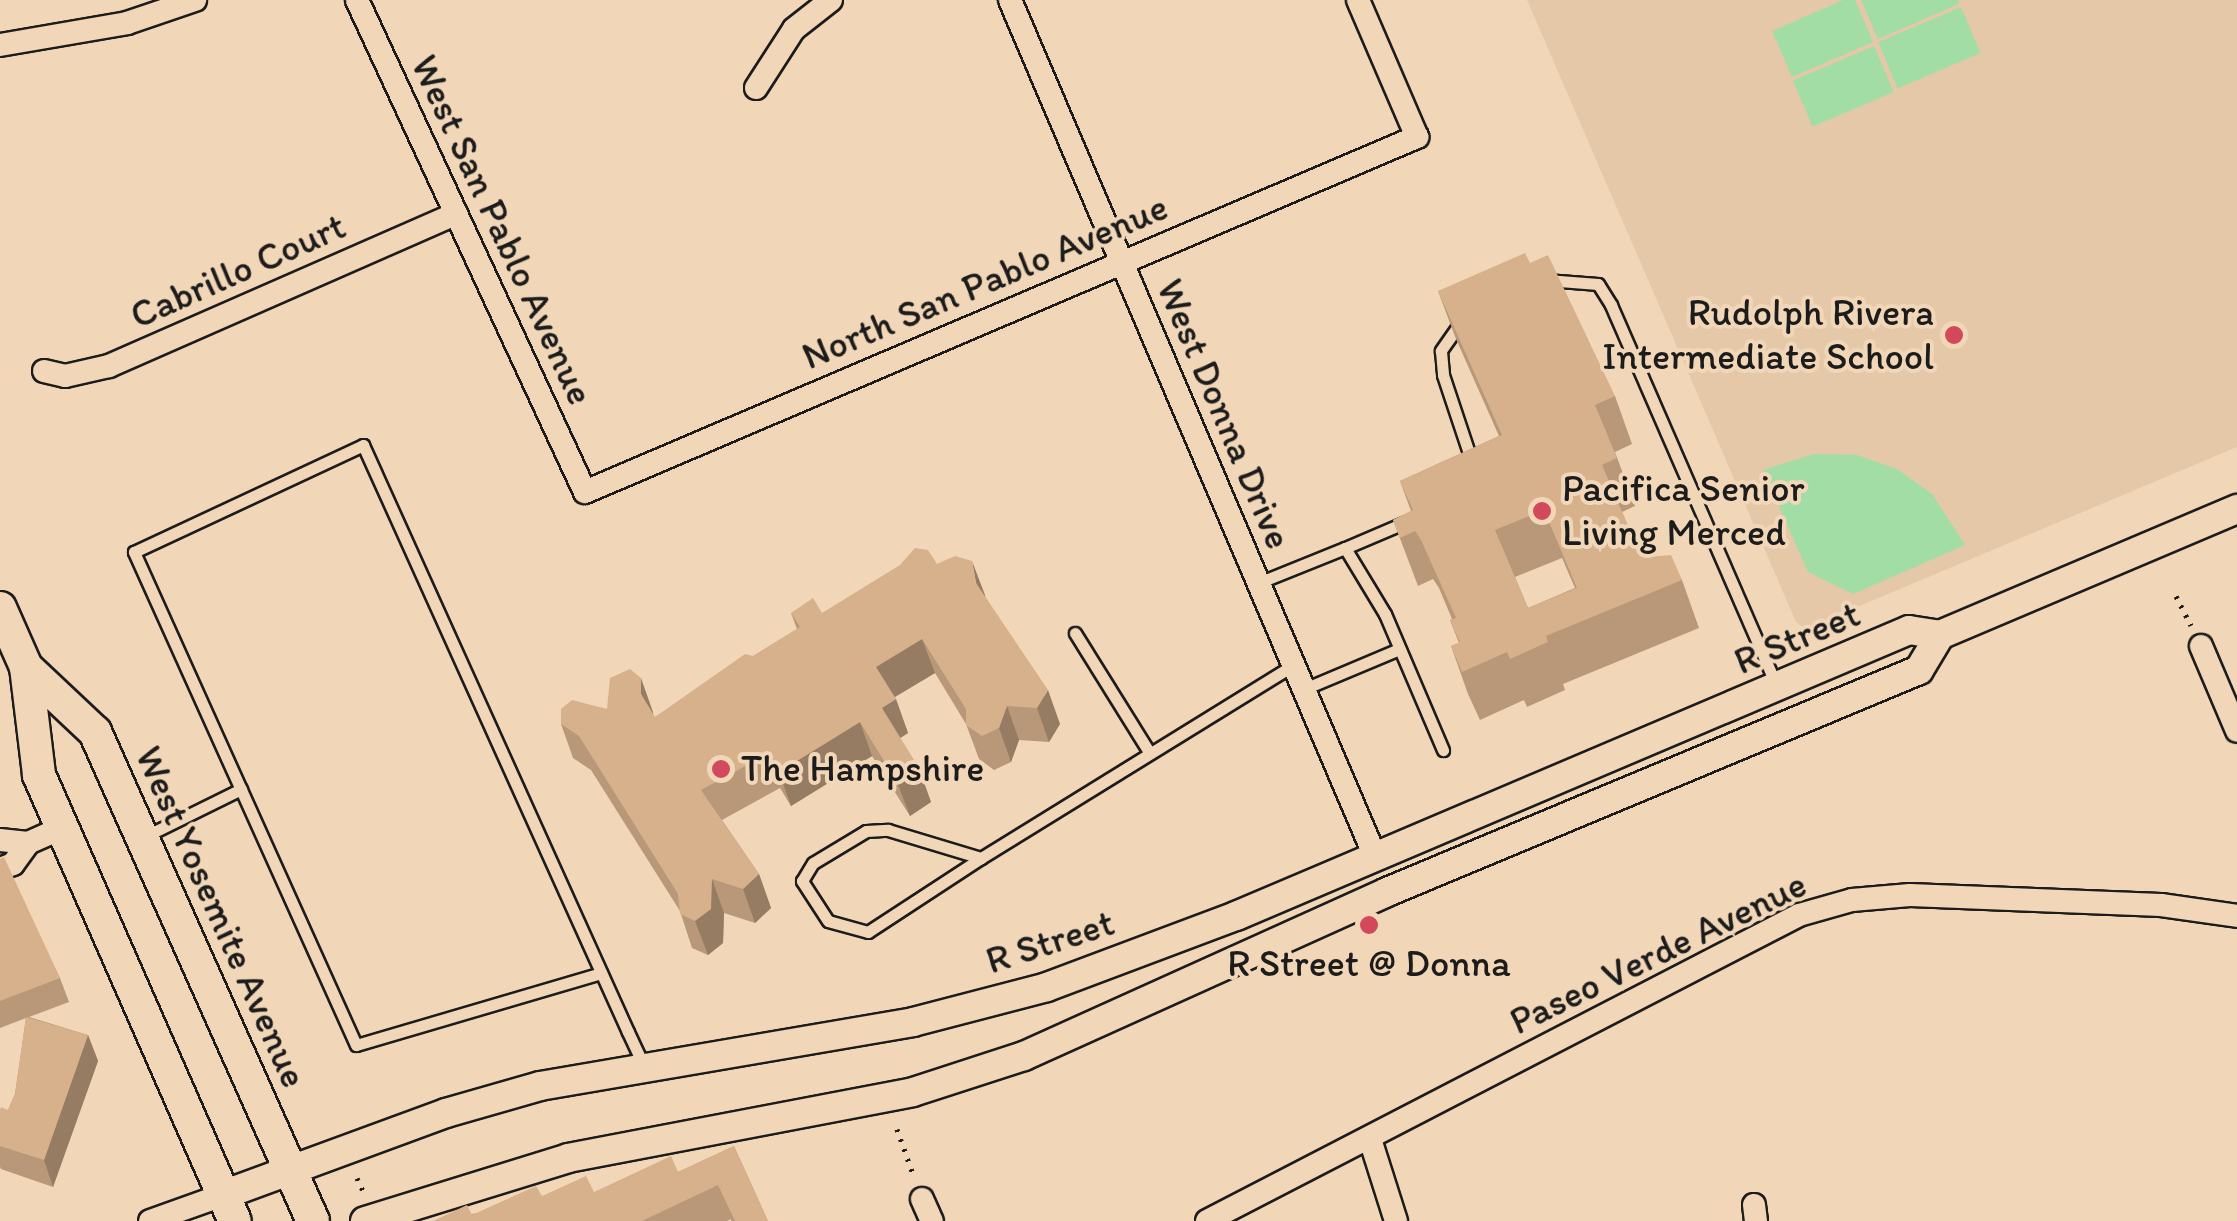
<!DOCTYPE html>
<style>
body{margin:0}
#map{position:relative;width:2237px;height:1221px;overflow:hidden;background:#f1d7b8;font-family:Itim,sans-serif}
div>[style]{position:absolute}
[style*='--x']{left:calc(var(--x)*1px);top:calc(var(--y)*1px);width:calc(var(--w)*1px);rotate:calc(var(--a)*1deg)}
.built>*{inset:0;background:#e5c8a8}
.green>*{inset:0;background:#a1dda4;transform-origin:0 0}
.path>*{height:5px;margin-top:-2.5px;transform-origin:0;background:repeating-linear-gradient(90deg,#1c1c1c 0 2.5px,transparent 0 10.5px)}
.roads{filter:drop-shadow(2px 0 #1c1c1c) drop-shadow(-2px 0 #1c1c1c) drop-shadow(0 2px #1c1c1c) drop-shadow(0 -2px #1c1c1c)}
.service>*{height:11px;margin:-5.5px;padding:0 5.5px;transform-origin:5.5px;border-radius:5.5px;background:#f1d7b8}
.minor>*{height:22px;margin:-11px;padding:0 11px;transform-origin:11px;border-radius:11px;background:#f1d7b8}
.tertiary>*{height:28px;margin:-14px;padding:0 14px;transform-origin:14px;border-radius:14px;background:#f1d7b8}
.secondary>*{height:32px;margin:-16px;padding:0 16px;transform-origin:16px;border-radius:16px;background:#f1d7b8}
.wall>*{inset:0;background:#b89878}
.shaded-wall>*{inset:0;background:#967c62}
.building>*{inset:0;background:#d6b18c}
.dots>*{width:28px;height:28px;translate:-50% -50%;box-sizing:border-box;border:5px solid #f1d7b8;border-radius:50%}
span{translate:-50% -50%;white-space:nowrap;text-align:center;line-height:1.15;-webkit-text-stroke:8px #f1d7b8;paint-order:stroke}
.street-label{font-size:38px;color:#1c1c1c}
.poi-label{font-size:38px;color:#1c1c1c}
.right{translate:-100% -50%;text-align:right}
.left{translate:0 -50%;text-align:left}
</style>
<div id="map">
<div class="built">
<div style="clip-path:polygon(1527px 0,2237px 0,2237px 447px,1805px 629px,1796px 622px)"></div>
</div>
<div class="green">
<div style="clip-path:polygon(1843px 0,1855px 0,1873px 42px,1792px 77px,1772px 31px)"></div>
<div style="clip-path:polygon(1861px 0,1958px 0,1959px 4px,1878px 39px)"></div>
<div style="left:1961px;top:7px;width:50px;height:90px;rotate:67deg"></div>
<div style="left:1874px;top:46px;width:50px;height:88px;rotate:67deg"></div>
<div style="clip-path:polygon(1814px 454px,1857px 455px,1897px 469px,1932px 494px,1965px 545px,1853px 594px,1808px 572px,1763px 470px)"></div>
</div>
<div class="path">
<div style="--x:2176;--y:596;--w:33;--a:63"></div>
<div style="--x:897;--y:1129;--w:51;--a:70.5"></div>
<div style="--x:357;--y:1178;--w:17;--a:65"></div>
</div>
<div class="roads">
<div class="service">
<div style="--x:1546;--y:280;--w:52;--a:4.4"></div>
<div style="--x:1598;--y:284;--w:25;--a:58"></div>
<div style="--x:1611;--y:305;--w:413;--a:66.5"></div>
<div style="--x:1463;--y:319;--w:39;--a:125"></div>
<div style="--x:1441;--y:351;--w:24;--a:85"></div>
<div style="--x:1443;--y:375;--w:92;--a:71.6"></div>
<div style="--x:1345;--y:548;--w:66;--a:-23.1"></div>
<div style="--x:1258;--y:583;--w:94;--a:-21.9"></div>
<div style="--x:1345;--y:548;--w:77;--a:58.8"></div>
<div style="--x:1385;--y:614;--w:148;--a:66.9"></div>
<div style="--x:1075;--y:633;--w:140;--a:58.1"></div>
<div style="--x:1304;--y:689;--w:101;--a:-22.8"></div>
<div style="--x:146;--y:836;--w:106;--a:-26.3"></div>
<div style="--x:981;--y:858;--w:135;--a:146.8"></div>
<div style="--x:868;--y:932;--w:41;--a:-164.6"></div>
<div style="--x:828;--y:921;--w:48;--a:-123"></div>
<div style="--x:802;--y:881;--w:21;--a:-59"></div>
<div style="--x:813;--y:863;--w:62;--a:-31.1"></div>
<div style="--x:866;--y:831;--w:22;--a:-3"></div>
<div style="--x:888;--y:830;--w:97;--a:16.8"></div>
<div style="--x:981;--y:858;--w:367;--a:-31.7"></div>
<div style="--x:601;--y:973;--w:255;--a:163.6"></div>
<div style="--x:356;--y:1045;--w:541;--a:-114.24"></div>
<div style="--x:134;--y:552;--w:253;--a:-25"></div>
<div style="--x:363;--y:445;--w:644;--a:65.7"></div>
<div style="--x:628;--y:1032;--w:38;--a:65"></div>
</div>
<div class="minor">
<div style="--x:357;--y:0;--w:542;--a:65.14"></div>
<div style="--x:585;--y:492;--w:905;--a:-23.11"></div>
<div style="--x:1417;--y:137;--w:149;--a:-113.3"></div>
<div style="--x:1010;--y:0;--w:931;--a:66.91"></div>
<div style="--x:0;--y:45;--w:129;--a:-9.8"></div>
<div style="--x:127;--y:23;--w:72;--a:-18.7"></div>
<div style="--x:756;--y:88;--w:70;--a:-57.2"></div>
<div style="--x:794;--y:29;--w:47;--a:-38.1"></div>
<div style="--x:44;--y:371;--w:22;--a:13"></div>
<div style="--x:65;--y:376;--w:45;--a:-12.8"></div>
<div style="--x:109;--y:366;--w:379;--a:-23.7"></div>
<div style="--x:2201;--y:646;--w:92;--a:67"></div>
<div style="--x:0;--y:840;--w:28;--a:6"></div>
<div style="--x:0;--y:869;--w:14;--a:-21"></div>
<div style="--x:13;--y:864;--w:26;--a:-54"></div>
<div style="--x:28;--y:843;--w:36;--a:-24"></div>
<div style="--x:1370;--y:1139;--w:86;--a:72.4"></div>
<div style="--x:922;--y:1199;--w:24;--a:66"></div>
<div style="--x:1754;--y:1205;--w:16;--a:83"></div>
<div style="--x:150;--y:1221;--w:77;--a:-19.6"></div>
<div style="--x:1207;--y:1221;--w:666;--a:-27.33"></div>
<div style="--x:1799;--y:915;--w:55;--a:-15.8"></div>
<div style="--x:1852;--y:900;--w:58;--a:-4.9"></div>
<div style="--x:1910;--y:895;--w:251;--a:2.3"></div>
<div style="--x:2161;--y:905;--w:77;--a:8.2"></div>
</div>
<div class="tertiary">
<div style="--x:223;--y:1195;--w:238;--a:-20.2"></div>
<div style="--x:446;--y:1113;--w:98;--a:-16"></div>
<div style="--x:540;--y:1086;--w:378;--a:-9.7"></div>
<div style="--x:913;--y:1022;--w:138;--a:-14.6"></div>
<div style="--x:1047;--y:987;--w:202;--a:-20.6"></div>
<div style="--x:1236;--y:916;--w:731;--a:-23.02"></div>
<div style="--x:1909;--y:630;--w:31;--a:9"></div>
<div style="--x:1940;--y:635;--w:323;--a:-23"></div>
<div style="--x:365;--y:1221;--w:213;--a:-17.2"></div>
<div style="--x:568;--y:1158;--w:351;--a:-10.8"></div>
<div style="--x:913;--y:1092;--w:117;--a:-18"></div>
<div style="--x:1024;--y:1056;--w:398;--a:-24.3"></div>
<div style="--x:1387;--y:892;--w:576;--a:-22.65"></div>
<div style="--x:1919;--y:670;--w:41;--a:-59"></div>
</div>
<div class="secondary">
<div style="--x:0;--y:608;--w:64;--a:66.2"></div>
<div style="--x:26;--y:667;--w:109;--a:83.1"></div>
<div style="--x:39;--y:775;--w:487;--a:66.3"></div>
<div style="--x:26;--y:667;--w:95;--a:43.3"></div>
<div style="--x:95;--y:732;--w:535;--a:65.97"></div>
</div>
</div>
<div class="wall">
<div style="clip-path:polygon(evenodd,1530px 263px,1615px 396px,1632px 444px,1615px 452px,1635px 506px,1622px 512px,1635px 542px,1646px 557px,1682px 580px,1699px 628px,1563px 684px,1565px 690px,1527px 707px,1524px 700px,1480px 720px,1468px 694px,1451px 646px,1459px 643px,1450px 620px,1452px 619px,1439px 588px,1433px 579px,1418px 586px,1393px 520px,1411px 511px,1400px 481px,1499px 436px,1456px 339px,1438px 291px,1530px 263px,1562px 558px,1575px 588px,1528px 608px,1515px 577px,1562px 558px)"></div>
<div style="clip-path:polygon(937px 564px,985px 597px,1060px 724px,1049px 742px,1019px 740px,1011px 762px,994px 770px,979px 759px,966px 724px,935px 673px,895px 697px,908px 733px,900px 738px,931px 802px,910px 816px,872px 756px,791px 806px,780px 788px,722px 820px,759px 874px,771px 908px,755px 923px,724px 913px,723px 943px,708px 955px,692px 948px,680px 911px,591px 770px,573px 758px,561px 724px,607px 709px,655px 717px,797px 629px,791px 613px,822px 613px)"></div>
<div style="clip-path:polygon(0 859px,60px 978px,69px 1002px,29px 1017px,88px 1035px,98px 1061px,53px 1187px,1px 1169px,0 1167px,0 1110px,8px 1110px,15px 1094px,26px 1018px,0 1028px)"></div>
<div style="clip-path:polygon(734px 1146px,768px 1221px,731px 1221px,731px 1219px,727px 1221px,433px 1221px,594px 1192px,678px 1172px)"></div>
</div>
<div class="shaded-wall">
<div style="clip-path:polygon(972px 561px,985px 595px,988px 617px,976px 583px)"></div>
<div style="clip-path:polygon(922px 639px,935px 673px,888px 701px,876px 667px)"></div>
<div style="clip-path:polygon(641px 678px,653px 712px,654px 728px,641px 694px)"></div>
<div style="clip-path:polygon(1048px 690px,1060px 724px,1049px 742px,1037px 708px)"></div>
<div style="clip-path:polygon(896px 699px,908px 733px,894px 742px,882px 708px)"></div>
<div style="clip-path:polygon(1007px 706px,1019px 740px,1011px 762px,999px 728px)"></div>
<div style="clip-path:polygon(860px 722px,872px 756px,791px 806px,779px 772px)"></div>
<div style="clip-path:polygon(919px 768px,931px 802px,910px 816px,897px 782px)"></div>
<div style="clip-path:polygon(759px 874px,771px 908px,755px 923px,743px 889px)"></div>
<div style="clip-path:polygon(712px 879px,724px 913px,723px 943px,708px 955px,695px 921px)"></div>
<div style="clip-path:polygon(88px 1035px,98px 1061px,53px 1187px,44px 1160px)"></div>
</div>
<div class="building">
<div style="clip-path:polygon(evenodd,1525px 253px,1530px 263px,1548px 255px,1615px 396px,1595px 405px,1617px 458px,1602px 465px,1635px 542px,1646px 557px,1671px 555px,1682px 580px,1546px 636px,1548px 642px,1510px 659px,1507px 652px,1462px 672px,1451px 646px,1460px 642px,1450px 620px,1456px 618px,1421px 540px,1415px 531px,1400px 538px,1393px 520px,1413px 510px,1400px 481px,1502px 435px,1438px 291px,1525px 253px,1544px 510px,1577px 588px,1528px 608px,1495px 530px,1544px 510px)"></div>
<div style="clip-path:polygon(915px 548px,928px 550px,937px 564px,955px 556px,972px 561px,976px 583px,1048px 690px,1037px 708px,1007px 706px,999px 728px,982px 736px,966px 725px,966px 709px,922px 639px,876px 667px,896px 699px,882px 708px,919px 768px,897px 782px,860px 722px,779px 772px,768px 754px,701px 790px,759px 874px,743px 889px,712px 879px,711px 909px,695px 921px,680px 914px,678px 894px,579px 736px,561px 724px,561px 709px,572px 700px,607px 709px,610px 678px,630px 669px,641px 678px,641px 694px,655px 717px,745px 654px,753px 656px,800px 627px,791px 613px,813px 598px,822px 613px,900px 565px)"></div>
<div style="clip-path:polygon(4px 857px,60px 978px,0 1001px,0 859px)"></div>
<div style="clip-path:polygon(26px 1017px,88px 1035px,44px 1160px,0 1146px,0 1110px,1px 1107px,8px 1110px,15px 1094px)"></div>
<div style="clip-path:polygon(734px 1146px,768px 1221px,735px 1221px,718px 1185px,642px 1221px,433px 1221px,467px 1205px,472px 1215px,536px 1186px,542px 1196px,586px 1176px,594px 1192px,671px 1156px,678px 1172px)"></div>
</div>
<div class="dots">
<div style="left:1954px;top:335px;background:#d1495b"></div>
<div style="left:1542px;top:511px;background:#d1495b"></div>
<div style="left:721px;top:769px;background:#d1495b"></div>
<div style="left:1369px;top:925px;background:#d1495b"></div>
</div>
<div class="street-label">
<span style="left:502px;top:230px;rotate:65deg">West San Pablo Avenue</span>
<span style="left:238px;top:271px;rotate:-24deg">Cabrillo Court</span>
<span style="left:985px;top:282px;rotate:-23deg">North San Pablo Avenue</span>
<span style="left:1224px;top:414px;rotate:67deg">West Donna Drive</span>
<span style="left:1797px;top:638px;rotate:-23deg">R Street</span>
<span style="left:221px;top:917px;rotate:66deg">West Yosemite Avenue</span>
<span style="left:1050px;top:942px;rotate:-18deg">R Street</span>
<span style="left:1658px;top:953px;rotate:-26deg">Paseo Verde Avenue</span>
</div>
<div class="poi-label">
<span class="right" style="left:1934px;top:335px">Rudolph Rivera<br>Intermediate School</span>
<span class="left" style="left:1562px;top:511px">Pacifica Senior<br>Living Merced</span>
<span class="left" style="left:741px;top:769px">The Hampshire</span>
<span style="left:1369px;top:964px">R Street @ Donna</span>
</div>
</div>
